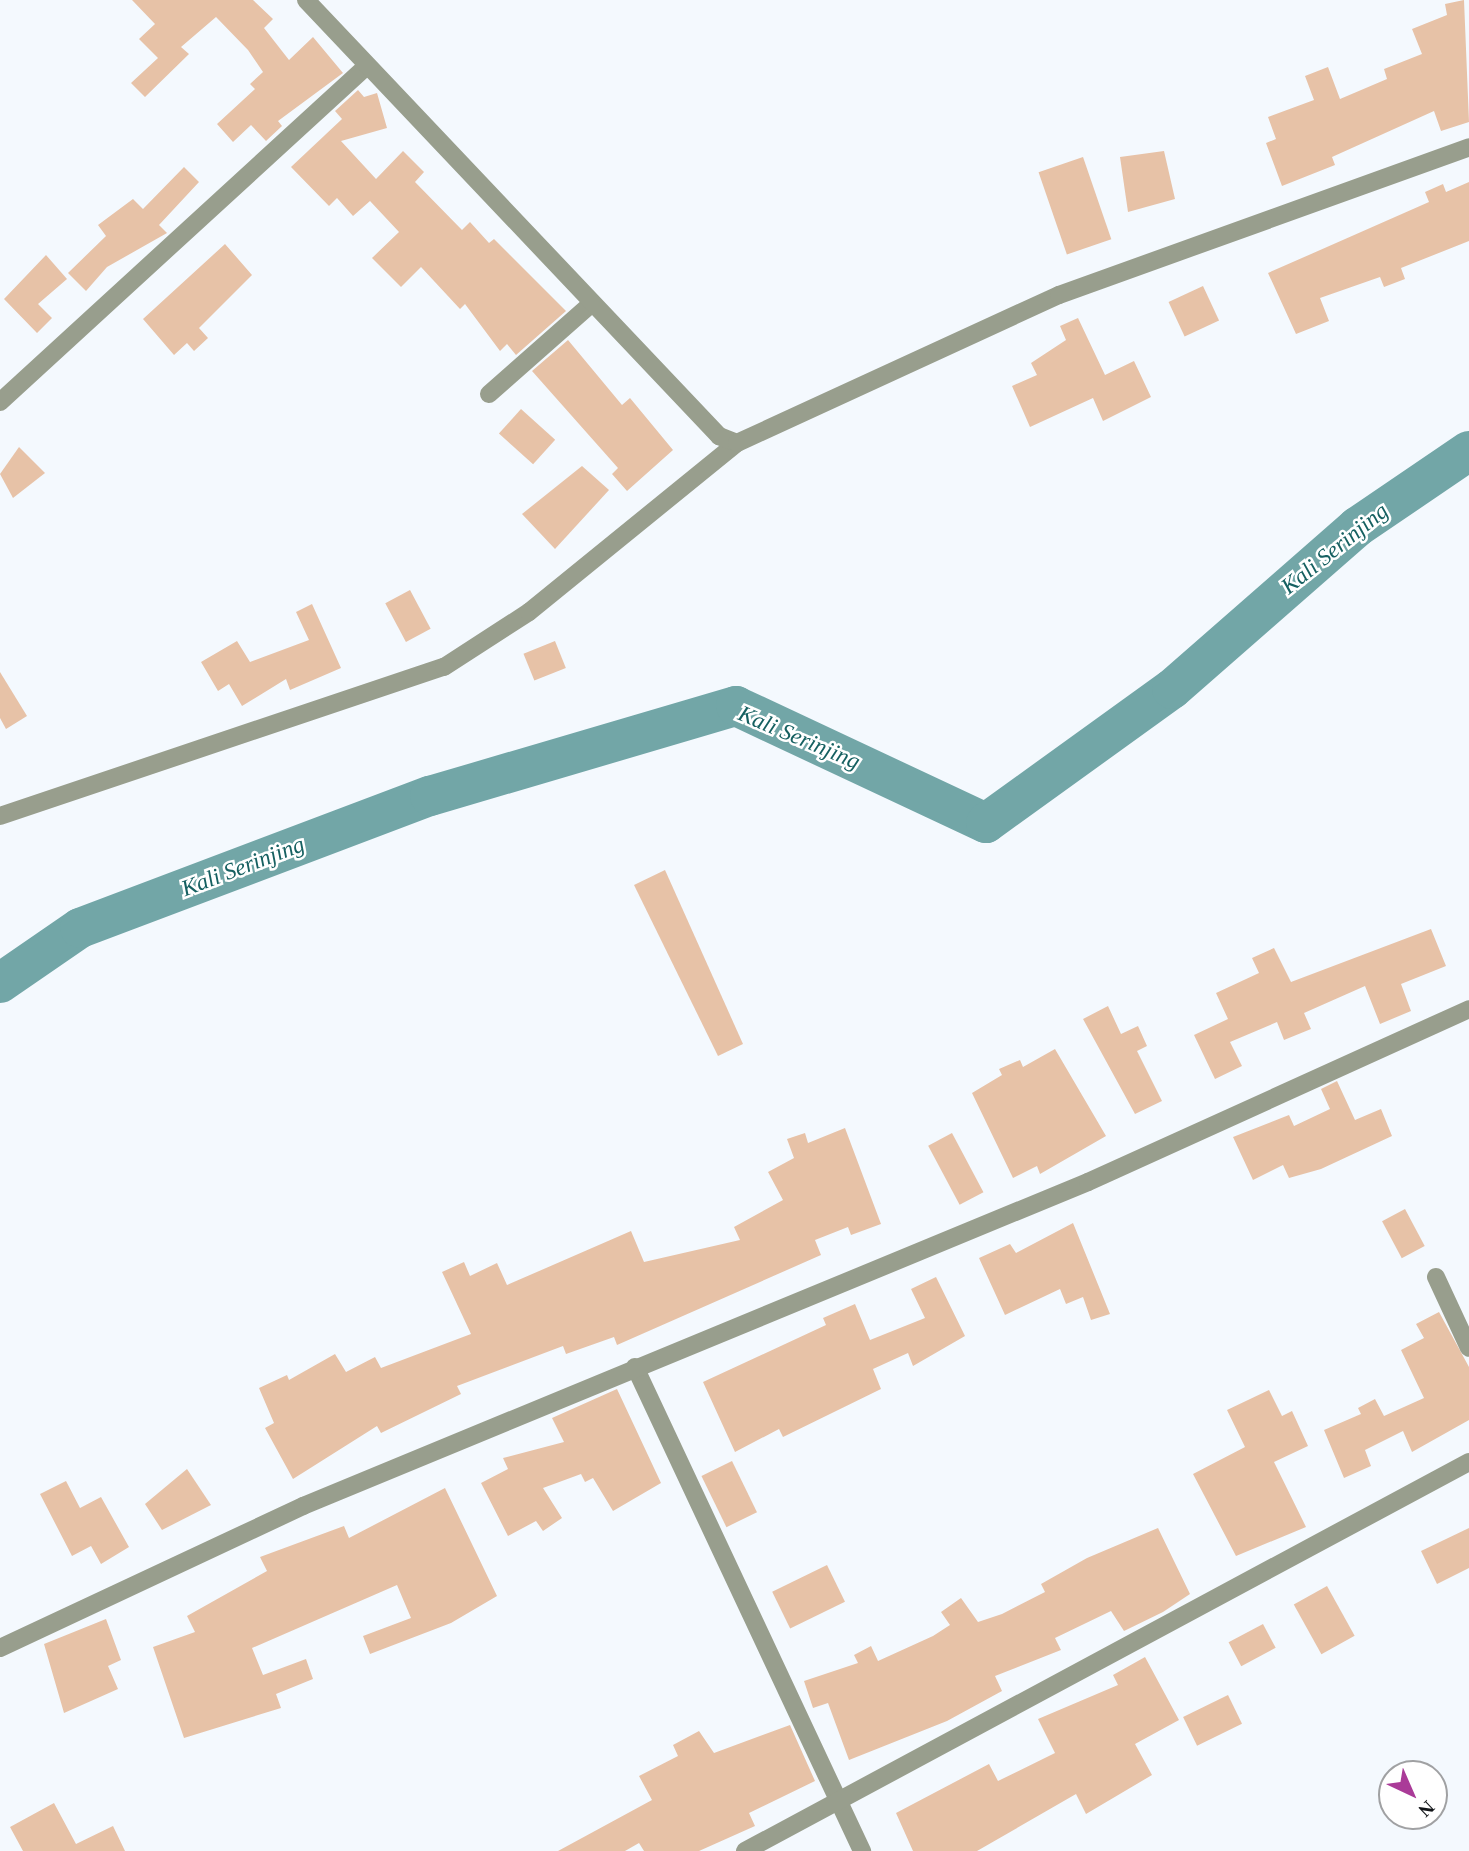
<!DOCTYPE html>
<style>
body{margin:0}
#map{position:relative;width:1469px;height:1851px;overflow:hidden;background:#f4f9fe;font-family:Georgia,serif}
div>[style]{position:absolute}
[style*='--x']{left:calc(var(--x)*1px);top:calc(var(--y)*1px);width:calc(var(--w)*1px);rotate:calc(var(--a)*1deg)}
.river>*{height:40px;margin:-20px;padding:0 20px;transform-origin:20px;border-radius:20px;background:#72a6a7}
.building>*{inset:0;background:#e7c2a7;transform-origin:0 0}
.minor>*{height:18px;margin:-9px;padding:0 9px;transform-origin:9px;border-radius:9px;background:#989e8d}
.tertiary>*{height:18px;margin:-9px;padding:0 9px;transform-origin:9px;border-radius:9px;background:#989e8d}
span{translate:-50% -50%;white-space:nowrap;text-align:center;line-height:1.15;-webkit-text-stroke:5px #fff;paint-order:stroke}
.water-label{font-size:23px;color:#166061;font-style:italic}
.north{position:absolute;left:1378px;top:1760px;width:70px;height:70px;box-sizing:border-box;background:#fff;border:2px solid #a0a1a3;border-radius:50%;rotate:136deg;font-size:19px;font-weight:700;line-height:28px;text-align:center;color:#121518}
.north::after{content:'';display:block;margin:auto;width:24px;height:32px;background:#aa3b98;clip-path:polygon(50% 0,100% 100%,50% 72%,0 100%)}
</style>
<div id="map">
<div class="river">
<div style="--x:0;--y:983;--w:97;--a:-34.5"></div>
<div style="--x:80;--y:928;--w:374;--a:-20.7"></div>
<div style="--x:430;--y:796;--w:319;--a:-16.4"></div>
<div style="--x:736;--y:706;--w:276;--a:25.1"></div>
<div style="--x:986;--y:823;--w:229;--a:-35.8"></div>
<div style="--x:1172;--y:689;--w:246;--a:-41.2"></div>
<div style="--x:1357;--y:527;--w:135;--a:-34.2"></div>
</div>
<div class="building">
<div style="clip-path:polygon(132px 0,253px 0,273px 19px,264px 28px,289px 60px,313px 37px,343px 73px,278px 121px,282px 126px,266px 141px,251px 125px,233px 142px,217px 124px,255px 89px,250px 84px,263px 72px,248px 50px,216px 17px,181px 47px,189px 54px,145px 97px,131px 83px,158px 58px,139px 39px,155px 24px)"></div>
<div style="clip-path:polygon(1464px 0,1469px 122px,1441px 131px,1434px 111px,1332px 157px,1335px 165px,1282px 186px,1266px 143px,1276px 139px,1268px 117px,1314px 100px,1305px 76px,1328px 67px,1340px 99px,1387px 79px,1384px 69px,1422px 54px,1412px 29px,1447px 15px,1445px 4px)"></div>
<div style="clip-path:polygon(358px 90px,364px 97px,377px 93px,387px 128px,341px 141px,376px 179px,403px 151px,424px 172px,415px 182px,462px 230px,470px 222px,489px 243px,494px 239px,566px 311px,516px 355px,507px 344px,500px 351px,465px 304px,460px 309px,421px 267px,401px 287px,372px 258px,399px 232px,370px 201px,353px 216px,337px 198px,329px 206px,291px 167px,342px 119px,335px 111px)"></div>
<div style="clip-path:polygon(1164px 151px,1175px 199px,1128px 212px,1120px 157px)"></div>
<div style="left:1083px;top:157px;width:87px;height:47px;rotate:71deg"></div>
<div style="clip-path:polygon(184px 167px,199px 182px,159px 225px,167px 233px,107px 267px,86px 291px,68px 273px,106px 236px,98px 225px,133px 199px,143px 209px)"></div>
<div style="clip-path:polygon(1469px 182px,1469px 241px,1401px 268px,1405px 279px,1384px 287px,1380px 277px,1320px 298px,1329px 321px,1296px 334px,1268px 273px,1429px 202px,1425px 192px,1443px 184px,1446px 192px)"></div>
<div style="clip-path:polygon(225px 244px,252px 275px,199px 328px,208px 338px,194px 351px,187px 343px,174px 355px,143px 319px)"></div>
<div style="clip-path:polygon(46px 255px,67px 279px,38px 304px,52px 318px,37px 333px,4px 299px)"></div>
<div style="left:1203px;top:286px;width:38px;height:38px;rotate:65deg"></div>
<div style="clip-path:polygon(1078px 318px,1105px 375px,1134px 361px,1151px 397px,1103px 421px,1093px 398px,1030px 427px,1012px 386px,1037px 375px,1031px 363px,1066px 340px,1060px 326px)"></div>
<div style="clip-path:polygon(568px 340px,622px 405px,630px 398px,673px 450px,627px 491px,612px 474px,618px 468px,532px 371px)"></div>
<div style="left:521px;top:409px;width:46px;height:33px;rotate:42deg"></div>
<div style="clip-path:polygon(19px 447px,45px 473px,13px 498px,0 474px)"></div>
<div style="clip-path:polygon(582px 466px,609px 490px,555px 549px,522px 514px)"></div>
<div style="left:410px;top:590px;width:44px;height:28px;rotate:62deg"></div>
<div style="clip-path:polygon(312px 604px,341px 668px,290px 690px,286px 679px,242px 706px,229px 684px,218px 691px,201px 662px,237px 641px,250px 662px,309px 640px,296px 612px)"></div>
<div style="left:555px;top:641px;width:29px;height:34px;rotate:68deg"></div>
<div style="clip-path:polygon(0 672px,27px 716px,6px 729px,0 718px)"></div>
<div style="clip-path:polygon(665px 870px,743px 1044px,718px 1056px,634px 885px)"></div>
<div style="clip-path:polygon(1431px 929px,1446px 966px,1401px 984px,1411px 1011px,1380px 1024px,1365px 986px,1304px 1013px,1311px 1029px,1284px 1040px,1277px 1022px,1230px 1042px,1242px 1066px,1215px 1079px,1194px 1035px,1228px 1019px,1216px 993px,1259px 973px,1252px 958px,1274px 948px,1291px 982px)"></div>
<div style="clip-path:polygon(1108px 1006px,1121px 1034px,1138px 1026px,1147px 1046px,1137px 1051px,1162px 1101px,1135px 1114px,1083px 1019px)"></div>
<div style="clip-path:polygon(1055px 1049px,1106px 1136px,1040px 1174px,1037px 1166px,1013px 1178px,972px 1093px,1002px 1075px,999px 1069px,1020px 1060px,1023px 1067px)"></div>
<div style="clip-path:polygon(1337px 1081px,1355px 1120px,1381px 1109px,1392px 1136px,1321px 1169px,1289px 1178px,1283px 1165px,1253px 1180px,1233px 1137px,1289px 1115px,1294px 1126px,1330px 1109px,1321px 1089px)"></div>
<div style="clip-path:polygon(845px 1128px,881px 1224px,851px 1235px,848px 1227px,815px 1240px,821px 1255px,617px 1345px,614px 1337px,566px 1354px,563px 1346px,457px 1386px,461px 1394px,381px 1433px,377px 1426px,293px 1479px,265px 1428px,274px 1423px,259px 1388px,287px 1375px,289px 1380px,335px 1354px,346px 1372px,375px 1357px,381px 1368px,471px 1334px,442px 1272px,464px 1262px,470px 1276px,497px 1263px,507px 1285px,631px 1231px,644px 1262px,740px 1240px,734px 1227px,783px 1200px,768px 1172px,794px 1158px,787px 1139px,805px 1133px,808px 1143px)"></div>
<div style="left:952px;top:1133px;width:67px;height:27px;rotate:62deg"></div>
<div style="left:1405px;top:1209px;width:42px;height:26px;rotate:62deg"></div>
<div style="clip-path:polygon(1073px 1223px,1110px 1314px,1091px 1320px,1083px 1297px,1066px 1304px,1060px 1289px,1005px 1315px,979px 1258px,1010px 1244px,1016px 1253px)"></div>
<div style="clip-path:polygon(936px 1277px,965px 1336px,913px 1366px,908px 1353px,873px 1369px,881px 1389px,783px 1437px,779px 1429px,735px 1452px,703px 1382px,826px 1325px,823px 1318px,855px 1304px,870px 1340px,925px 1318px,911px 1289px)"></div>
<div style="clip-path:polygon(1439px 1312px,1469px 1367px,1469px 1420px,1412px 1452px,1403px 1431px,1365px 1450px,1371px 1466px,1344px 1478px,1324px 1430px,1361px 1414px,1358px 1408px,1375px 1399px,1384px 1416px,1424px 1398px,1401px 1350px,1424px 1338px,1416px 1324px)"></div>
<div style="clip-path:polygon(617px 1389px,661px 1483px,613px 1511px,593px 1478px,585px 1482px,581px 1474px,543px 1488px,562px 1518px,543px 1531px,536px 1521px,508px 1536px,481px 1483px,508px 1469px,503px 1458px,564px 1442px,552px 1418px)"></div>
<div style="clip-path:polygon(1269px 1390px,1282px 1416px,1292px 1411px,1308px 1446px,1274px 1462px,1306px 1527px,1236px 1556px,1193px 1474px,1245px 1447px,1227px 1410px)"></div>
<div style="left:732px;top:1461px;width:57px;height:34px;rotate:64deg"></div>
<div style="clip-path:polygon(187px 1469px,211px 1505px,162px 1530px,145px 1504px)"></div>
<div style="clip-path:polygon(66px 1481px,80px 1508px,101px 1497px,129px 1547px,101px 1564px,91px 1546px,72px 1556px,40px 1494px)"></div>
<div style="clip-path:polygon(445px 1488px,497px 1596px,451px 1623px,370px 1654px,363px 1636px,411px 1618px,397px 1585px,252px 1648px,263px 1675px,306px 1659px,313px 1679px,276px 1694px,281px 1708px,184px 1738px,153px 1647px,195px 1632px,187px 1616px,267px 1571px,260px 1557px,344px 1526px,349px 1538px)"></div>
<div style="clip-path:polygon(1158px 1528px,1190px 1594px,1163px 1612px,1124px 1631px,1111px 1611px,1055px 1638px,1061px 1650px,995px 1676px,1002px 1691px,947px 1721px,849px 1760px,828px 1703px,813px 1708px,804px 1681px,858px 1663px,854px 1655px,871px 1646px,878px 1661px,933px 1636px,950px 1625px,941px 1612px,961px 1598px,978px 1622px,1002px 1614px,1045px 1592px,1041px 1584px,1087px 1558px)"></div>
<div style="clip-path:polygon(1469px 1528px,1469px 1568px,1437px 1584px,1421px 1551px)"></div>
<div style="left:827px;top:1565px;width:41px;height:61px;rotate:64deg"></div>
<div style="left:1327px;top:1586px;width:57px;height:38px;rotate:61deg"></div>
<div style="clip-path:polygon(106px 1619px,121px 1660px,108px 1666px,118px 1689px,64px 1713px,44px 1644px)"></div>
<div style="left:1263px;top:1624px;width:27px;height:39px;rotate:62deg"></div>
<div style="clip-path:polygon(1145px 1657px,1179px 1720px,1135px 1744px,1152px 1775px,1086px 1814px,1076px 1794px,977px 1851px,913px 1851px,896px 1813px,989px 1764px,998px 1781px,1055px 1753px,1038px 1719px,1118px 1685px,1113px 1675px)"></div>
<div style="left:1228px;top:1695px;width:32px;height:50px;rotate:64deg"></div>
<div style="clip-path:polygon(790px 1725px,815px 1781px,749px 1813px,755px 1826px,699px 1851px,644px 1851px,639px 1843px,625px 1851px,558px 1851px,652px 1800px,639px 1776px,678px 1756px,673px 1745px,699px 1731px,714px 1753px)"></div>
<div style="clip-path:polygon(54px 1803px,76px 1844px,113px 1826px,125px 1851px,23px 1851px,10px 1827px)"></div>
</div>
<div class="minor">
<div style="--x:489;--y:394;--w:136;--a:-41.4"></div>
<div style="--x:0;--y:402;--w:498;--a:-42.5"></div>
<div style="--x:0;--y:816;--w:468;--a:-18.6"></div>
<div style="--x:444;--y:667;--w:101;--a:-32.9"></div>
<div style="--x:529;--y:612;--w:268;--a:-39.1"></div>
<div style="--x:1436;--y:1277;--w:78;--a:65.1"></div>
<div style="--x:635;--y:1367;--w:535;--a:64.87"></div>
<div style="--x:0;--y:1648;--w:335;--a:-25.1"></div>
<div style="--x:303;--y:1506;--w:849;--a:-22.43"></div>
<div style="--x:1088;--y:1182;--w:418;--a:-24.4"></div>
<div style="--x:745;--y:1851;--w:822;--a:-28.25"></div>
</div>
<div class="tertiary">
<div style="--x:306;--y:0;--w:601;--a:46.55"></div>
<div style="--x:719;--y:436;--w:19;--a:21"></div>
<div style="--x:737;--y:443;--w:354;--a:-24.7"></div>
<div style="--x:1059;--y:295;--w:436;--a:-19.8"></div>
</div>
<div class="water-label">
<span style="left:1335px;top:549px;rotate:-39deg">Kali Serinjing</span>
<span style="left:799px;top:738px;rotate:23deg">Kali Serinjing</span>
<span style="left:243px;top:867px;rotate:-21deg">Kali Serinjing</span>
</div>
<div class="north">N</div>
</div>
